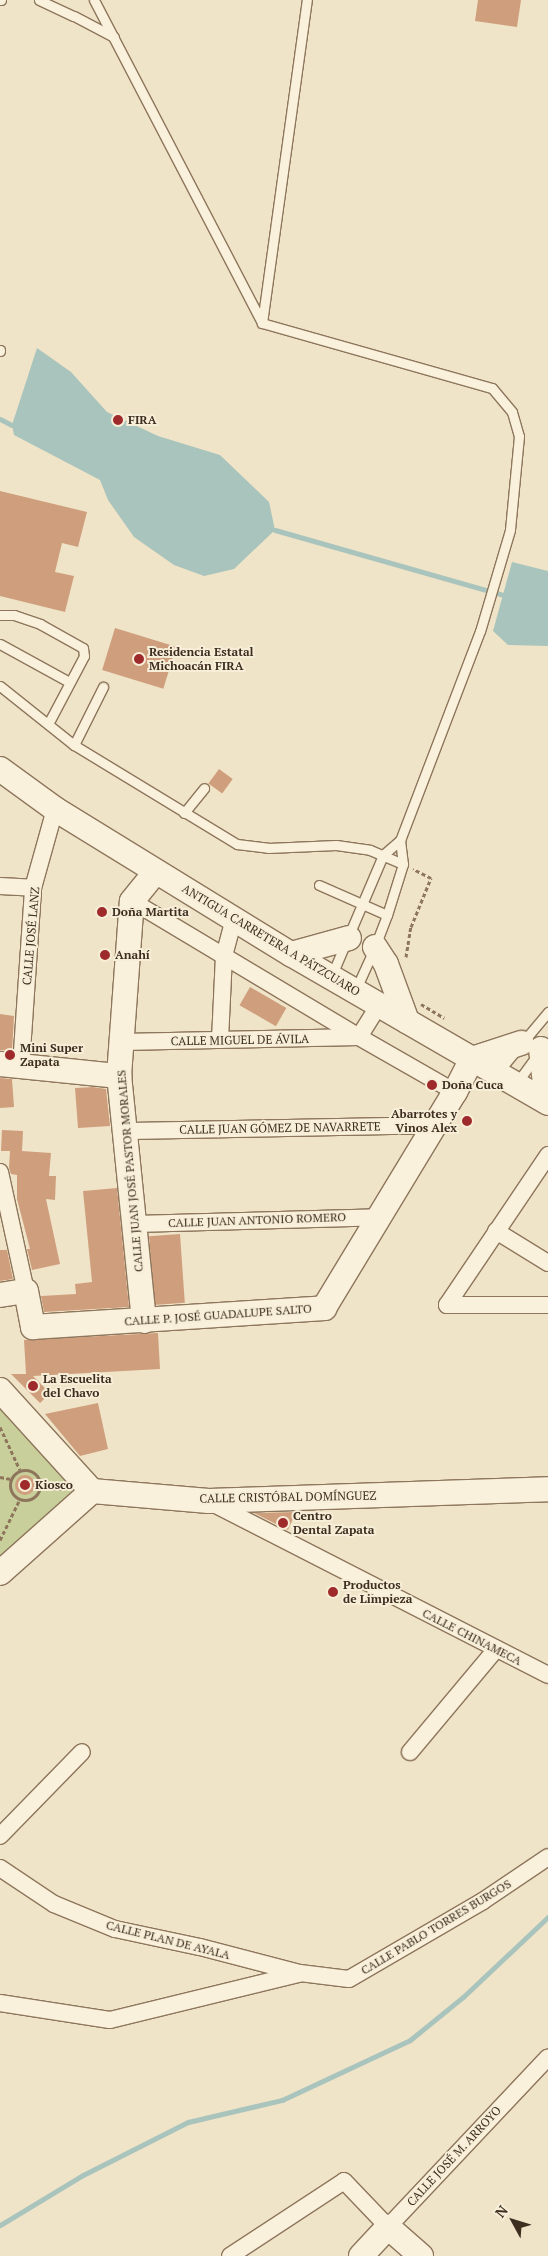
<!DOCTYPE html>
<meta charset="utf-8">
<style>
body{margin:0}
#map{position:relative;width:548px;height:2256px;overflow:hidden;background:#f0e4c8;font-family:"PT Serif",serif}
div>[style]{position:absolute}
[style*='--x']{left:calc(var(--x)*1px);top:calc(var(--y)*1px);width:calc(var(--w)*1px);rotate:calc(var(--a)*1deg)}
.green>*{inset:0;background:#c9cf9b}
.water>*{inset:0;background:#a9c4bc}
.stream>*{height:5px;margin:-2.5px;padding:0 2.5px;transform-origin:2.5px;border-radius:2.5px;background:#a9c4bc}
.building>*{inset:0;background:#cf9f7d;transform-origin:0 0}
.round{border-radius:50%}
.path>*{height:3px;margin-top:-1.5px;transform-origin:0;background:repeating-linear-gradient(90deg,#8d765c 0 4px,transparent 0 6.5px)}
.path>.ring{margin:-1.5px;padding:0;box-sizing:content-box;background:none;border:3px solid #8d765c;border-radius:50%}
.roads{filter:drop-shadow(1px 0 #8d765c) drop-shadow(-1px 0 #8d765c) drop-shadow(0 1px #8d765c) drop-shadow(0 -1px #8d765c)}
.lane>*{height:9px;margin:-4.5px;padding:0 4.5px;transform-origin:4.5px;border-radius:4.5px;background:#faf1dc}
.street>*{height:16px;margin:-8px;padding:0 8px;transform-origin:8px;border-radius:8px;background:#faf1dc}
.secondary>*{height:24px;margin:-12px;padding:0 12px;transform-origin:12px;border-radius:12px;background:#faf1dc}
.dots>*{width:14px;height:14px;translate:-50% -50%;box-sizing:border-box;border:2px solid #f7eed8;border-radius:50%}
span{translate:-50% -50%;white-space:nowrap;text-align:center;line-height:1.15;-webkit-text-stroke:4px #f7eed8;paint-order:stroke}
.poi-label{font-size:12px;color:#3d2e20;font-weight:700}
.left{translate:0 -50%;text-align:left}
.right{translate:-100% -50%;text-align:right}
.street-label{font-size:12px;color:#3d2e20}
.north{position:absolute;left:488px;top:2196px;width:50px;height:50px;-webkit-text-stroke:4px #f7eed8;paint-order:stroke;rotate:309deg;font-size:14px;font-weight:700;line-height:20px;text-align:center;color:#3d2e20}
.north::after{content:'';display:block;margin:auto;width:18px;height:22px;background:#3d2e20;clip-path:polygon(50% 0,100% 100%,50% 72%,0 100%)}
</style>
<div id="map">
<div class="green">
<div style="clip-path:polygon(0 1405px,76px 1489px,0 1560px)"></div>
</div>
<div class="water">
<div style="clip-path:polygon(37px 348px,71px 372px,107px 412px,158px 436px,220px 455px,269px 502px,275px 530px,234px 569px,204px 576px,174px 565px,134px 537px,108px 500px,100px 480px,14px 435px,12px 425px)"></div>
<div style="clip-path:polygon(512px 562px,548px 571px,548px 646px,508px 645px,493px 631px)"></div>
</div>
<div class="stream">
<div style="--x:0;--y:419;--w:13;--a:27"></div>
<div style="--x:275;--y:530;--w:237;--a:15.9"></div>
<div style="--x:0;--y:2225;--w:97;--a:-31.1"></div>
<div style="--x:83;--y:2175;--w:118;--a:-26.8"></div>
<div style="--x:188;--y:2122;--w:97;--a:-13.2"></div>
<div style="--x:282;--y:2100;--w:141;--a:-25.1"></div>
<div style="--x:410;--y:2040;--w:68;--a:-39.1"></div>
<div style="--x:463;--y:1997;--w:117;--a:-43.3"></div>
</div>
<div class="building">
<div style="clip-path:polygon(478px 0,521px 0,517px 27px,475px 21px)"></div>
<div style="clip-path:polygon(0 491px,87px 512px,78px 547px,62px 543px,55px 572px,74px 576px,65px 612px,0 596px)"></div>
<div style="left:115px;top:628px;width:64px;height:44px;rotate:17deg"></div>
<div style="left:219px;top:769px;width:17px;height:18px;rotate:36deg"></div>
<div style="left:250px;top:987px;width:42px;height:21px;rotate:30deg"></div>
<div style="clip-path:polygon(0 1014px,14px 1016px,12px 1051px,0 1050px)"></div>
<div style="clip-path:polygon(0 1078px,12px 1079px,14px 1107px,0 1108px)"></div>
<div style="clip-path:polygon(93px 1087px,106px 1089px,110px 1126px,78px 1128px,75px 1088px)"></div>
<div style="clip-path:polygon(2px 1130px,23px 1131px,22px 1151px,51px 1153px,49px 1176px,56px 1176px,55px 1200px,46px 1199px,60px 1264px,32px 1270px,27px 1249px,30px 1249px,17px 1199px,17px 1175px,11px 1174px,9px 1168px,10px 1151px,1px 1151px)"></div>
<div style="clip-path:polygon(117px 1188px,129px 1307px,44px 1312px,41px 1296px,76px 1294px,75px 1284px,92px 1282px,83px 1191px)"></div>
<div style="left:180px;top:1234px;width:69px;height:31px;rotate:86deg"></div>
<div style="clip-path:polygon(0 1250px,7px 1250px,13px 1279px,0 1281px)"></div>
<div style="clip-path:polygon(158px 1333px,160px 1369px,33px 1376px,50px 1393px,40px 1403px,11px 1374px,26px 1374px,24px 1340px)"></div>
<div style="clip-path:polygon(98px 1403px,108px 1449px,80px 1456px,45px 1414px)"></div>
<div class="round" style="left:15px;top:1475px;width:20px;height:20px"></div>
<div style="clip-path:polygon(296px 1512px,288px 1530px,254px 1513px)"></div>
</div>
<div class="path">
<div style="--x:406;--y:957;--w:30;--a:-81"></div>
<div style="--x:411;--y:927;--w:53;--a:-67.8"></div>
<div style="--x:431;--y:878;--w:20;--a:-153"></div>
<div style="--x:421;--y:1004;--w:27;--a:31"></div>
<div style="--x:0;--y:1427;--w:47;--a:65.1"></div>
<div class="ring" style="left:10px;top:1470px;width:27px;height:27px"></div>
<div style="--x:0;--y:1477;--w:11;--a:10"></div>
<div style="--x:39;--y:1487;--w:25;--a:5"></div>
<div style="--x:0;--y:1540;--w:46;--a:-64"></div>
</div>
<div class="roads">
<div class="lane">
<div style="--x:0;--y:0;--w:1;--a:0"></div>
<div style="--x:39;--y:0;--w:38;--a:25"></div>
<div style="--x:74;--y:16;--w:45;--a:27.7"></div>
<div style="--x:94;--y:0;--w:364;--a:62.5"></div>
<div style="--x:262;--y:323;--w:239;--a:15.8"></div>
<div style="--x:492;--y:388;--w:31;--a:50"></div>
<div style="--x:512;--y:412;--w:25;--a:74"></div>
<div style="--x:519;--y:436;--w:94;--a:95.5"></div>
<div style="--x:510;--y:530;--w:105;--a:106.5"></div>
<div style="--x:480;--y:631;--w:224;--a:110.9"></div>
<div style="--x:400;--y:840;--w:24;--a:83"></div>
<div style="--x:403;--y:864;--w:53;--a:107.4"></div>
<div style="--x:387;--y:915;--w:34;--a:111"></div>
<div style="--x:375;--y:947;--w:48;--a:114.4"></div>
<div style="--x:262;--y:323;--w:326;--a:-82.1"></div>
<div style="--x:0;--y:350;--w:1;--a:90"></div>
<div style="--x:0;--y:615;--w:14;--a:0"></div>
<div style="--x:14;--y:615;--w:28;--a:19"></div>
<div style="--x:40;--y:624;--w:49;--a:29.2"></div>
<div style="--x:83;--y:648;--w:8;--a:83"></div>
<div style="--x:84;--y:656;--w:77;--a:117.9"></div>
<div style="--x:0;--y:644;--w:79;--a:28.8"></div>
<div style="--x:0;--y:686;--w:95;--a:38.6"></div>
<div style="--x:74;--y:745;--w:191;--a:31.3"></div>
<div style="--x:237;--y:844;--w:31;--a:7"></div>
<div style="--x:268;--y:848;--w:68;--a:-2.5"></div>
<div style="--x:336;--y:845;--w:34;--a:8"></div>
<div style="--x:370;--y:850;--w:36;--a:23"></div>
<div style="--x:74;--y:745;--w:65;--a:-63.4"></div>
<div style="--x:184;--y:813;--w:32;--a:-51"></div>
<div style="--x:319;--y:885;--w:74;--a:23.8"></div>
<div style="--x:331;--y:977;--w:133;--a:-66.9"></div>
<div style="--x:383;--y:855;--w:23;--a:-41"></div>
<div style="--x:497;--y:1073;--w:80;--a:-50.1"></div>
<div style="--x:516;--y:1084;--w:37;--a:-54"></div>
</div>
<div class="street">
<div style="--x:0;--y:886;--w:33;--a:3"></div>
<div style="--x:132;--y:901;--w:265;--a:30.9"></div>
<div style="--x:359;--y:1037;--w:111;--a:29.8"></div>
<div style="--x:220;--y:1040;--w:84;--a:-87.3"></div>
<div style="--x:224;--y:956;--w:38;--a:-75"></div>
<div style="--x:122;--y:1042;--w:237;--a:-1.2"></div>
<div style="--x:359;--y:1037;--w:38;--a:-58"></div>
<div style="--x:21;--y:1066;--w:178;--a:-86.1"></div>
<div style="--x:33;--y:888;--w:82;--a:-74.4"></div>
<div style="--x:125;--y:1131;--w:310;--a:-1.1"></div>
<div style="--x:0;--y:1172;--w:122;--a:77.7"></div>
<div style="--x:134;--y:1224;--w:246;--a:-1.6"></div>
<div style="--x:496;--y:1231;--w:61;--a:31.6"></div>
<div style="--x:447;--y:1305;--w:181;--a:-56"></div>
<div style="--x:447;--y:1305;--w:101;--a:0"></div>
<div style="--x:212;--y:1503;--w:377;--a:27.1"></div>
<div style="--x:410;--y:1752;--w:134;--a:-50.1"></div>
<div style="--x:0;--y:1836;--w:117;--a:-45.7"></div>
<div style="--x:0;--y:1868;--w:65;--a:33.7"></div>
<div style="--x:54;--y:1904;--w:66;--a:22.3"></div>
<div style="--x:115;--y:1929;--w:87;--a:12"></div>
<div style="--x:200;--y:1947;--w:103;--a:14.6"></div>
<div style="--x:300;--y:1973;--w:49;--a:7"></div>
<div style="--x:349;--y:1979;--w:155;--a:-30.2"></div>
<div style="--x:483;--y:1901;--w:78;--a:-34.1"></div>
<div style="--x:0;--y:2003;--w:111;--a:8.8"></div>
<div style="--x:110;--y:2020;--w:194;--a:-13.7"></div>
<div style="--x:230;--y:2256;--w:136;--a:-33.3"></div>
<div style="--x:344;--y:2181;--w:64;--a:46.3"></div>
<div style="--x:388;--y:2227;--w:233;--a:-46.7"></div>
</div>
<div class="secondary">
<div style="--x:0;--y:769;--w:68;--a:36"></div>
<div style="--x:55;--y:809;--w:277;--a:31.6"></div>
<div style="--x:291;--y:954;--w:297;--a:30.1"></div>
<div style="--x:375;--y:947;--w:20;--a:57"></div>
<div style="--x:386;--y:964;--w:61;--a:69.8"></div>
<div style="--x:291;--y:954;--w:60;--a:-15.4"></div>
<div style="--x:541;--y:1049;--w:53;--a:83.5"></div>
<div style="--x:0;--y:1064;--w:120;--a:5.8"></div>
<div style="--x:0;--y:1295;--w:26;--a:-9"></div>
<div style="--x:26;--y:1291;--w:37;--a:79"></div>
<div style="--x:33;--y:1327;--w:292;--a:-3.7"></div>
<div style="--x:324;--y:1308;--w:253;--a:-58.8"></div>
<div style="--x:455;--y:1092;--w:37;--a:-63"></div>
<div style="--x:472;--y:1059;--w:52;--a:-18.1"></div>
<div style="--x:144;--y:1321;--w:246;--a:-95.8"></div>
<div style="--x:119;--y:1076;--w:175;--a:-85.8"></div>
<div style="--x:132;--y:901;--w:38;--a:-51"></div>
<div style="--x:0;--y:1390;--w:137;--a:47.7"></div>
<div style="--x:0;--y:1573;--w:123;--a:-41.7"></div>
<div style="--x:92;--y:1491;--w:117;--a:4.9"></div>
<div style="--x:209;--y:1501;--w:339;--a:-2"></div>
<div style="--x:361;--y:2256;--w:40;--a:-47"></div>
<div style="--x:388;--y:2227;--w:44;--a:41.3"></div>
</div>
</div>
<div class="dots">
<div style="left:118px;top:420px;background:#9e2a2b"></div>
<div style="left:139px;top:659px;background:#9e2a2b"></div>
<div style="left:102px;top:912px;background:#9e2a2b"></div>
<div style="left:105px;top:955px;background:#9e2a2b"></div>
<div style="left:10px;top:1055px;background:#9e2a2b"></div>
<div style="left:432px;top:1085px;background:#9e2a2b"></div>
<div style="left:467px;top:1121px;background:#9e2a2b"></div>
<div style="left:33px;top:1386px;background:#9e2a2b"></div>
<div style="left:25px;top:1485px;background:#9e2a2b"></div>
<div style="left:283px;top:1523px;background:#9e2a2b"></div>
<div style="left:333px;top:1592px;background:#9e2a2b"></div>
</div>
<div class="poi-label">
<span class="left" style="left:128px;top:420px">FIRA</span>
<span class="left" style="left:149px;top:659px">Residencia Estatal<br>Michoacán FIRA</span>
<span class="left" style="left:112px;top:912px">Doña Martita</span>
<span class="left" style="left:115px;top:955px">Anahí</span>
<span class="left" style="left:20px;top:1055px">Mini Super<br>Zapata</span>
<span class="left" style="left:442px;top:1085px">Doña Cuca</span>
<span class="right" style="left:457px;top:1121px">Abarrotes y<br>Vinos Alex</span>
<span class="left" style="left:43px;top:1386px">La Escuelita<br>del Chavo</span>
<span class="left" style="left:35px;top:1485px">Kiosco</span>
<span class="left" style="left:293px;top:1523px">Centro<br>Dental Zapata</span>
<span class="left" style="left:343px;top:1592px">Productos<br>de Limpieza</span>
</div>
<div class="street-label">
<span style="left:31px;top:936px;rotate:-85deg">CALLE JOSÉ LANZ</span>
<span style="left:271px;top:940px;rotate:31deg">ANTIGUA CARRETERA A PÁTZCUARO</span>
<span style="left:240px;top:1040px;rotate:-1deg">CALLE MIGUEL DE ÁVILA</span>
<span style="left:280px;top:1128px;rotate:-1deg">CALLE JUAN GÓMEZ DE NAVARRETE</span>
<span style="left:130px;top:1171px;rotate:-95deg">CALLE JUAN JOSÉ PASTOR MORALES</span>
<span style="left:257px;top:1220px;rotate:-2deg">CALLE JUAN ANTONIO ROMERO</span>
<span style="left:218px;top:1315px;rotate:-4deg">CALLE P. JOSÉ GUADALUPE SALTO</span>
<span style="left:288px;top:1497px;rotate:-1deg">CALLE CRISTÓBAL DOMÍNGUEZ</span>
<span style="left:472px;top:1637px;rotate:27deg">CALLE CHINAMECA</span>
<span style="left:436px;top:1927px;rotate:-31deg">CALLE PABLO TORRES BURGOS</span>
<span style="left:168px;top:1940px;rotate:14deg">CALLE PLAN DE AYALA</span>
<span style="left:454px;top:2156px;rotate:-47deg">CALLE JOSÉ M. ARROYO</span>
</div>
<div class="north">N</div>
</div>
